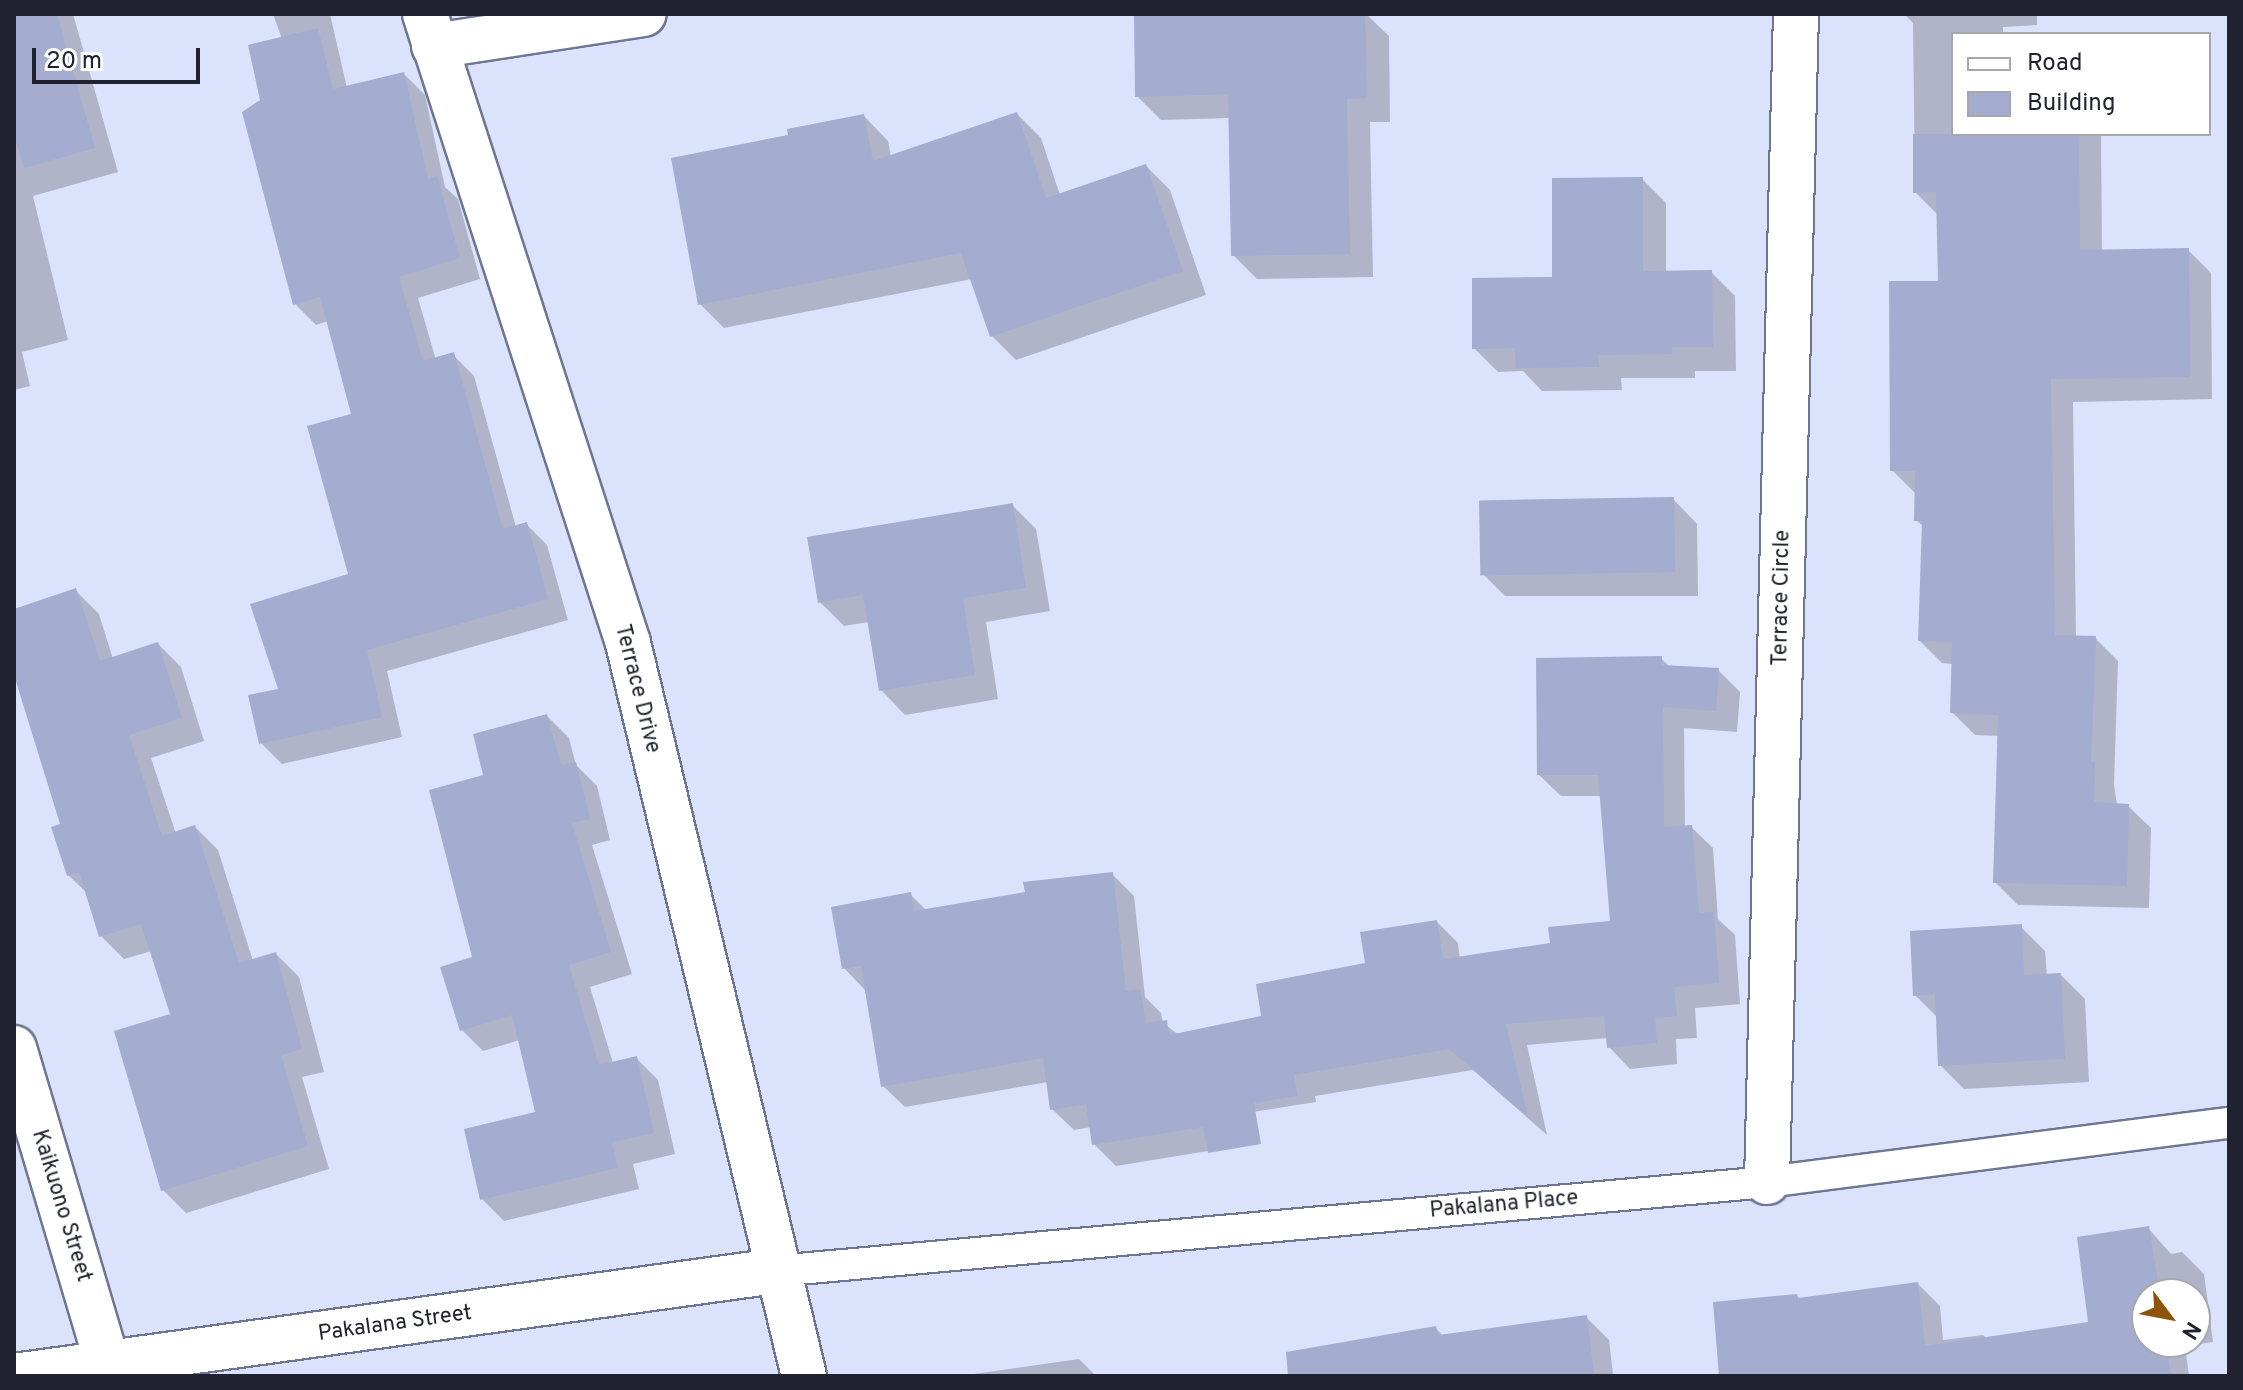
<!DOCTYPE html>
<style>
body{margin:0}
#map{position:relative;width:2243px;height:1390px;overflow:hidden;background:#dbe2fc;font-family:Overpass,sans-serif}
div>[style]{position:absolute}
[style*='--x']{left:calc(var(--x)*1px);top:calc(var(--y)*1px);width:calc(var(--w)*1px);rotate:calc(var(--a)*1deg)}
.shadow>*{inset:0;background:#0003}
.building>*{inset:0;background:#a4adcf;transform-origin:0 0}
.roads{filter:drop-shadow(2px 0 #6f7692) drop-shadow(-2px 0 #6f7692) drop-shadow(0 2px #6f7692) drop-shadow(0 -2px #6f7692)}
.service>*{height:30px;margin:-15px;padding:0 15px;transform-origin:15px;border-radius:15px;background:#fff}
.minor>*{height:44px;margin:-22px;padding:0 22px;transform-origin:22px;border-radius:22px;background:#fff}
span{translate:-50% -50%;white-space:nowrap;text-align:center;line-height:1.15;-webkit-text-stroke:6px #fff;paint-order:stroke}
.street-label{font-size:22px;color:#20232f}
.frame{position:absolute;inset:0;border:16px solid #20232f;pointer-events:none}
.legend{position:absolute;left:1951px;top:32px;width:260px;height:104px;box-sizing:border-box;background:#fff;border:2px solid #a6a7ac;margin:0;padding:10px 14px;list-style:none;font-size:24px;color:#20232f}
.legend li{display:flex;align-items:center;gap:16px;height:40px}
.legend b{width:40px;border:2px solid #a6a7ac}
.north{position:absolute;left:2131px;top:1278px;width:80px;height:80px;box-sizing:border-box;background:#fff;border:2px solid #a6a7ac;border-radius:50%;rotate:122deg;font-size:22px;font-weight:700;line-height:32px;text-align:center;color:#20232f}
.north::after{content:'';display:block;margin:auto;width:28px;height:36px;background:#8d540d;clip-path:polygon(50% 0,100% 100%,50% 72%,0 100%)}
.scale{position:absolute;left:32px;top:48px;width:168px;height:36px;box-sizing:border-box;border:4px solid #20232f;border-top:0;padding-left:10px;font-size:24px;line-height:28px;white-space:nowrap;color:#20232f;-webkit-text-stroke:6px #fff;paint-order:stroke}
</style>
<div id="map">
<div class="shadow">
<div style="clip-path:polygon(14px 14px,73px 14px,118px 172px,33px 196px,68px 340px,22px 352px,30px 386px,14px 390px)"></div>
<div style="clip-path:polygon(273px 14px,330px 14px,347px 88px,404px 74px,425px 95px,445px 187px,458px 199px,480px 279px,418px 298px,436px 360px,453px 355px,474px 376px,516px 527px,526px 524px,547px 545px,568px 620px,387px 671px,402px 737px,282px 764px,261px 743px,280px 690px,350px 576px,354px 415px,328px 321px,316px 325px,295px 304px,262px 101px,282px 39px)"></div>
<div style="clip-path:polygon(1299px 14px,1366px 14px,1389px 36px,1390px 122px,1370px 122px,1373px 277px,1257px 279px,1233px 255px,1230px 118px,1161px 120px,1137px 96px)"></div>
<div style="clip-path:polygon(1904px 14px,2037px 14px,2037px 25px,2003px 27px,2003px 34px,1953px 34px,1953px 134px,2101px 134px,2102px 252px,2188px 250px,2211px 273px,2212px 399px,2073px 402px,2076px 638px,2095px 638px,2118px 661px,2114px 784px,2117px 805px,2128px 806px,2151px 828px,2149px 908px,2018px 905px,1995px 882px,2000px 736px,1975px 735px,1952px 712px,1953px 664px,1942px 663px,1920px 641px,1924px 527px,1916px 520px,1915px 493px,1892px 470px,1940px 283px,1938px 215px,1915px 192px,1913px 23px)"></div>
<div style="clip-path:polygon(1017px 114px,1041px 138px,1060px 195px,1146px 166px,1170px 190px,1206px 295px,1016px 360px,992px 336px,972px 279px,724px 328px,700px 304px,791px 137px,864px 116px,888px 141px,891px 157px)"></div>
<div style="clip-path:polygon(1642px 179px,1666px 203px,1666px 273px,1711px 272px,1735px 296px,1736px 371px,1695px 371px,1695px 378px,1621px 378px,1622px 390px,1542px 391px,1523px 371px,1498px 372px,1474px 348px,1554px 279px)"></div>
<div style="clip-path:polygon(1673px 499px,1697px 524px,1698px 596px,1505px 596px,1481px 572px)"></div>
<div style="clip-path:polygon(1012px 505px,1036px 529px,1050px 611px,986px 622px,998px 699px,905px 715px,881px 690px,869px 622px,844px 626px,820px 602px)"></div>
<div style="clip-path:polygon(76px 591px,99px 614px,113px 659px,158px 644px,181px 667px,204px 741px,151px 758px,176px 834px,195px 827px,218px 850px,253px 961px,276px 954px,299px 977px,324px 1072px,302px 1077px,329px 1169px,186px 1213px,163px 1190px,172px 1015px,152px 951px,124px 959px,101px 936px,88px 894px,68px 875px,62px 825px,14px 668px,14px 611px)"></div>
<div style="clip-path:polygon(1661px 658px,1670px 667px,1718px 670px,1740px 692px,1737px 732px,1684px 728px,1685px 827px,1691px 827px,1713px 848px,1718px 919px,1735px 935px,1740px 1004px,1695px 1008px,1697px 1038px,1676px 1039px,1677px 1064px,1630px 1069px,1609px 1047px,1608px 1038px,1527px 1045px,1547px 1135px,1473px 1070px,1315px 1096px,1316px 1102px,1240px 1114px,1245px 1145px,1116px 1166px,1094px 1144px,1092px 1127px,1074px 1130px,1052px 1109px,1048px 1082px,905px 1107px,883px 1086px,865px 990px,844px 968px,911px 895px,927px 911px,1027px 894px,1112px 874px,1134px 896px,1145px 997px,1161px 1013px,1163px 1023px,1179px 1035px,1264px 1018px,1367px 964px,1437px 922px,1458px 943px,1460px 959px,1552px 945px,1612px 923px,1602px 796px,1561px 796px,1539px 775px)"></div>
<div style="clip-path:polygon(547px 716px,569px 738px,576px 765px,597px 786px,610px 840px,592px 845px,632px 974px,590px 987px,613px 1063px,636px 1058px,658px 1080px,675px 1154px,633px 1164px,639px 1189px,504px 1221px,482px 1199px,538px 1113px,520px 1040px,483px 1051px,461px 1029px,474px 959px,485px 776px)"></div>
<div style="clip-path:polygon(2021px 927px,2045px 951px,2047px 976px,2061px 975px,2085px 999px,2089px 1082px,1964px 1089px,1940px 1065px,1938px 1018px,1915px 995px)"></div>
<div style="clip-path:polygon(evenodd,2148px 1228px,2171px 1254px,2182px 1252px,2204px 1274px,2213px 1342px,2185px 1346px,2189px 1376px,1721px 1376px,1797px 1296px,1800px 1300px,1918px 1284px,1940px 1306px,1943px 1340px,1983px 1335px,1987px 1339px,2091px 1324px,2148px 1228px,2147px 1294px,2195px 1294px,2195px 1342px,2147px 1342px,2147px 1294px)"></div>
<div style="clip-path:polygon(1586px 1317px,1609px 1340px,1613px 1374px,1620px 1376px,1350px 1376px,1436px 1328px,1443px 1336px)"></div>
<div style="clip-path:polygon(1079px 1359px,1096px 1376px,960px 1376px)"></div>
</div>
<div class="building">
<div style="clip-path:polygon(14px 14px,57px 14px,95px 148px,24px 168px,14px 135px)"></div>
<div style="clip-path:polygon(1222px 14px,1365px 14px,1367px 98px,1347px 99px,1350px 254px,1231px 256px,1228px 94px,1135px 97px,1134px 16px)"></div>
<div style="clip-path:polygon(318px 28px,333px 89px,404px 72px,428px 179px,437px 176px,460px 258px,399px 277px,423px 361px,454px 352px,503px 529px,527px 522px,548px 599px,367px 650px,382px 717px,259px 744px,248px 695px,278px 689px,250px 604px,348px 574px,307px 426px,351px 414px,320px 297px,293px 305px,242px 112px,260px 100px,248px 45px)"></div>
<div style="clip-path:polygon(1017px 112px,1046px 198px,1146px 164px,1183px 271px,990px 337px,961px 253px,698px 305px,671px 158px,788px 135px,787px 129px,864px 114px,873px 161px)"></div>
<div style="clip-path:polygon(1913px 134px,2079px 134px,2080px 250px,2189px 248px,2190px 377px,2051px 379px,2055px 635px,2096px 636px,2091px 762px,2095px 762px,2094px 802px,2129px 804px,2127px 886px,1993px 883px,1998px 715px,1950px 713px,1952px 642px,1918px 641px,1922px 521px,1914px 521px,1915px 471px,1890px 471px,1889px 281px,1938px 281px,1936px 192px,1913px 193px)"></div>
<div style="clip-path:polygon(1643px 177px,1643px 271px,1712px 270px,1713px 347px,1672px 347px,1672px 354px,1598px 355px,1599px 367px,1516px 368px,1515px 348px,1472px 349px,1472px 278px,1552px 277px,1552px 178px)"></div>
<div style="left:1674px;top:497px;width:75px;height:195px;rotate:89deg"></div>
<div style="clip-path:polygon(1013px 503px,1026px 588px,963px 598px,975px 675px,879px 691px,863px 595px,818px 603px,807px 537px)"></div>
<div style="clip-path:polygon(76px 588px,100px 661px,158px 642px,182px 718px,129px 735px,162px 836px,195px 825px,239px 963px,276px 952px,302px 1049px,281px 1055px,308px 1146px,161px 1191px,114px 1031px,170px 1014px,141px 924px,99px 937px,79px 872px,67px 876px,51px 827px,60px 824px,14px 675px,14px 609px)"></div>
<div style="clip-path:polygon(1662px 656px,1662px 665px,1719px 668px,1716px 711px,1663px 707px,1664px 827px,1692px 825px,1699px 913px,1714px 912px,1719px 983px,1674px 987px,1677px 1016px,1655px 1018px,1657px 1043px,1607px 1048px,1604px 1016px,1506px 1024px,1528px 1117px,1449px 1049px,1294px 1075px,1298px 1096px,1254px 1103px,1261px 1144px,1208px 1153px,1203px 1127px,1092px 1145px,1086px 1104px,1050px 1110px,1043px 1058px,881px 1087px,861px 966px,842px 969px,831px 907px,911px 892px,914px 911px,1025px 892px,1023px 882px,1113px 872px,1126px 991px,1140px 989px,1146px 1023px,1167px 1020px,1169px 1035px,1261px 1016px,1256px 984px,1365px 963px,1360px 932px,1437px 920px,1443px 959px,1550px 943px,1548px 927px,1610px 921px,1598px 775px,1537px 775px,1536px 658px)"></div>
<div style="clip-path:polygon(547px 714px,561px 765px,576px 762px,590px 819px,572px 823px,611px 952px,569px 965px,599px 1065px,637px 1056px,654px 1133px,612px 1142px,618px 1168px,480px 1200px,464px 1129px,535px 1112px,512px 1015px,460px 1031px,440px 967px,472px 957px,429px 790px,483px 775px,473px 734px)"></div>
<div style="clip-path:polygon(2022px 924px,2024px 975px,2061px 973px,2065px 1059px,1938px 1066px,1935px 994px,1913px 996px,1910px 931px)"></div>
<div style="clip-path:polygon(2149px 1226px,2160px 1294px,2147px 1294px,2147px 1342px,2166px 1342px,2171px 1376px,1719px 1376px,1713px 1302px,1797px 1294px,1798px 1298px,1918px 1282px,1925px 1346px,2088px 1322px,2077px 1237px)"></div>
<div style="clip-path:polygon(1587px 1315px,1594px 1376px,1288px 1376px,1286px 1352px,1436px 1326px,1438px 1335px)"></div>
</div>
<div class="roads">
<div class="service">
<div style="--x:776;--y:1271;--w:995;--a:-5.13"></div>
<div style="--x:1767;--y:1182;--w:466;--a:-7.3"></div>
</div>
<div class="minor">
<div style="--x:425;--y:14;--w:661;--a:72.11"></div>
<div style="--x:628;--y:643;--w:754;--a:76.5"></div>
<div style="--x:434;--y:46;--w:212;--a:-8.7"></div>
<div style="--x:14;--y:1048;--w:342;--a:73.5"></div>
<div style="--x:1767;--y:1182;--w:1168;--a:-88.58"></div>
<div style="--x:14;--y:1376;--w:769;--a:-7.85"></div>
</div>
</div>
<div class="street-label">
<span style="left:1782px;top:598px;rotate:-89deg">Terrace Circle</span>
<span style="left:637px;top:689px;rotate:76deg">Terrace Drive</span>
<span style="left:1504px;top:1205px;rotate:-5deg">Pakalana Place</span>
<span style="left:61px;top:1206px;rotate:73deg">Kaikuono Street</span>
<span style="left:395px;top:1324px;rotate:-8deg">Pakalana Street</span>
</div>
<div class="frame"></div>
<ul class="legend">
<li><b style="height:10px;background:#fff"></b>Road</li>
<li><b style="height:22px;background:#a4adcf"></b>Building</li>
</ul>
<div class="north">N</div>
<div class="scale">20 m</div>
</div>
